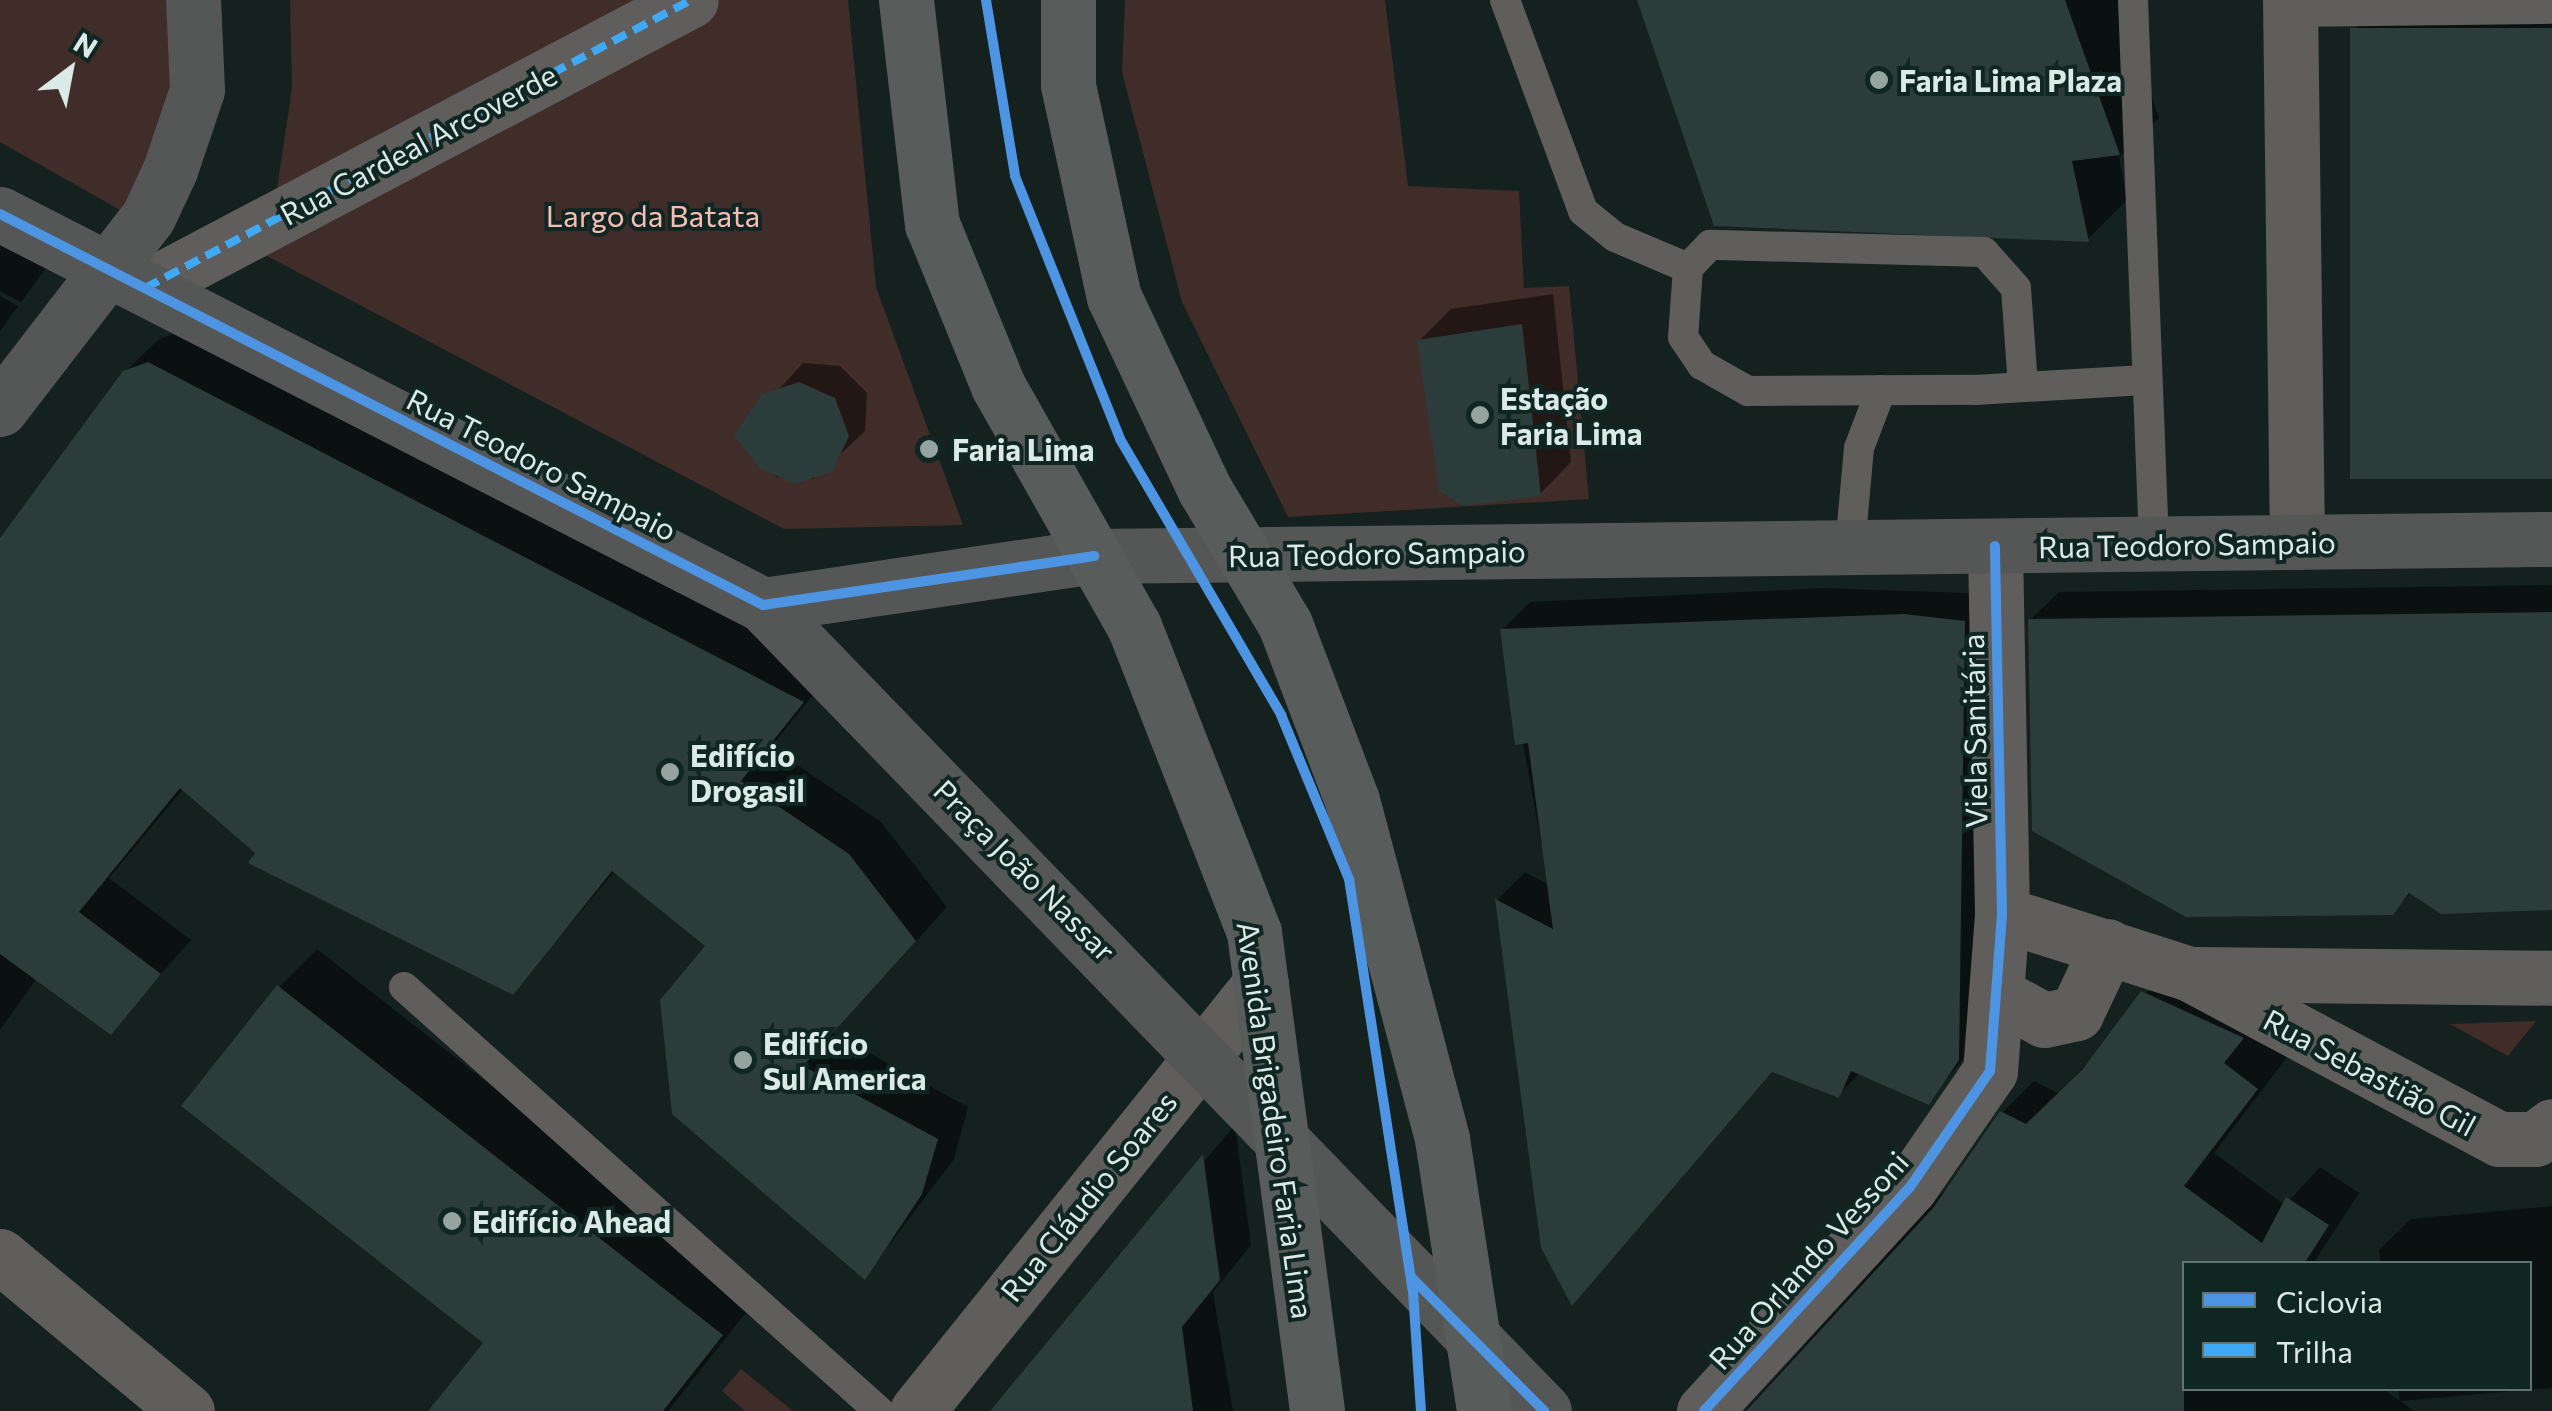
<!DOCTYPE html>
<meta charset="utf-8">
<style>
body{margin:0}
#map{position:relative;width:2552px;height:1411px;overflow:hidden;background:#14211f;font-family:Commissioner,sans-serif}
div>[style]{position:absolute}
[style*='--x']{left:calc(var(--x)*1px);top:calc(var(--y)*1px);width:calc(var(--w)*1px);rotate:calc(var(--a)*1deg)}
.green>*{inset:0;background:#402c28}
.shadow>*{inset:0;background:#0007}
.building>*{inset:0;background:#2c3c3a;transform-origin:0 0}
.lane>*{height:30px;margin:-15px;padding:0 15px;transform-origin:15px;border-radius:15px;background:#5f5e5d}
.street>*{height:55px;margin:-27.5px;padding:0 27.5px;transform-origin:27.5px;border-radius:27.5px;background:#5f5e5d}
.secondary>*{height:55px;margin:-27.5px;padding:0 27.5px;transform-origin:27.5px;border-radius:27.5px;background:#555756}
.highway>*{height:55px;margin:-27.5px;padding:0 27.5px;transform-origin:27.5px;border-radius:27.5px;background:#585c5a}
.quiet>*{height:8px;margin-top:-4px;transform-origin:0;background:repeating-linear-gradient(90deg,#3fa9f5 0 15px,transparent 0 23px)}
.cycleway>*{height:10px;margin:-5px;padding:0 5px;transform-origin:5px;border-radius:5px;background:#4d94e3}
.dots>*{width:28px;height:28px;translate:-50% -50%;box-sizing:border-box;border:5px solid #0f2623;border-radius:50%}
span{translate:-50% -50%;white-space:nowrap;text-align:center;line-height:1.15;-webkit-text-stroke:8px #0f2623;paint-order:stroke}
.poi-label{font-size:30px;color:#dceae7;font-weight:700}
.left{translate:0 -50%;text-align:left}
.street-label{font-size:30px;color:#dceae7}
.park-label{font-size:30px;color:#f7bdb2}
.legend{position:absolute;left:2182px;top:1261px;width:350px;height:130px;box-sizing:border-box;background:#0f2623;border:2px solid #617471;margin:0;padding:12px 18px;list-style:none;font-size:30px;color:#dceae7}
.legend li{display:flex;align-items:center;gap:20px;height:50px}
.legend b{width:50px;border:2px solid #617471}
.north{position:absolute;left:20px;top:20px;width:100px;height:100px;-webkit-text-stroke:8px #0f2623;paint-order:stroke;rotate:32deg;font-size:28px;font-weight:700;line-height:40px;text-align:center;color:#dceae7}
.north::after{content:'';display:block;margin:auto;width:35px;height:45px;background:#dceae7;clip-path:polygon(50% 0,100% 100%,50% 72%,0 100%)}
</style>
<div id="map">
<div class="green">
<div style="clip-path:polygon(0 0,166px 0,173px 73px,149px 161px,120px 210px,0 142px)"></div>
<div style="clip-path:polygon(290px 0,848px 0,876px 287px,963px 525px,784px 529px,267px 256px,292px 88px)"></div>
<div style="clip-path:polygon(1125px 0,1385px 0,1408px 186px,1519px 191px,1524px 288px,1569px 286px,1589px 499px,1288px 517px,1182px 302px,1122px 72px)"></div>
<div style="clip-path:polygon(2536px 1021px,2508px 1056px,2450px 1024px)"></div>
<div style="clip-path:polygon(741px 1369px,793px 1411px,745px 1411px,722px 1391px)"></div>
</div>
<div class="shadow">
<div style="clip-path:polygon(1639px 0,2118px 0,2159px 118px,2119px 158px,2127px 200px,2088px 239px)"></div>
<div style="clip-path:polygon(2384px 0,2552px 0,2552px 478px,2353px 31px)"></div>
<div style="clip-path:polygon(0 239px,48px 265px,21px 302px,0 291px)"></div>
<div style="clip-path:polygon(1553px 294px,1571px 462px,1540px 494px,1420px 340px,1451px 309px)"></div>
<div style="clip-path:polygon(0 296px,18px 306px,0 331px)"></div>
<div style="clip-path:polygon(182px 331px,834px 669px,771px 747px,881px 822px,947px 907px,833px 1033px,968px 1107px,954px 1159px,865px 1277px,708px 946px,616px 870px,512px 992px,259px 852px,184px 788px,109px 878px,191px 940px,110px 1032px,37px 978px,0 1030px,0 543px,125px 372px,159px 339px)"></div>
<div style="clip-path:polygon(803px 363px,840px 366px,867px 393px,865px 431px,814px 479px,777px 477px,737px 435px)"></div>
<div style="clip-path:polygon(2552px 585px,2552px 909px,2412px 892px,2392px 913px,2030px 620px,2059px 592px)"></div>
<div style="clip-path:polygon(1825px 588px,1992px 594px,1987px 1030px,1928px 1102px,1861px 1072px,1838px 1095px,1774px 1070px,1573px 1302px,1544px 1248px,1498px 899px,1525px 872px,1549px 885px,1502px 630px,1530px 602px)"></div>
<div style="clip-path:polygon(317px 949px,759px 1296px,668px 1411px,431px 1411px,486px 1343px,279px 987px)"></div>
<div style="clip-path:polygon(2174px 961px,2288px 1056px,2214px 1153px,2285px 1205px,2320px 1167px,2359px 1193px,2313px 1264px,2184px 1264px,2184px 1388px,2382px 1388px,2414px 1411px,1745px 1411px,1981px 1150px,2002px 1113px,2034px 1081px,2060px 1094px)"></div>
<div style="clip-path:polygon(1235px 1125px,1251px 1245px,1213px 1292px,1233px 1411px,993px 1411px)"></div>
<div style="clip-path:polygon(2552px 1206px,2552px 1388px,2400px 1401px,2398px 1388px,2530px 1388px,2530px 1264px,2381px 1264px,2379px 1250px,2411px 1219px)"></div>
</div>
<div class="building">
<div style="clip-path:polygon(1637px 0,2065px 0,2120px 155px,2072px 161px,2089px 242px,1714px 226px)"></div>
<div style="left:2552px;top:28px;width:451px;height:202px;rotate:90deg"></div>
<div style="clip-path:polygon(1522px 324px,1541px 496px,1463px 506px,1439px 491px,1417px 340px)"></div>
<div style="clip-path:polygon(148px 362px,804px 702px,741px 781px,849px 854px,916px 941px,803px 1066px,938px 1139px,922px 1194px,865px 1280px,672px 1114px,660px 1000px,705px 946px,612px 871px,513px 995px,248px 863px,255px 853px,180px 788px,79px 912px,161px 974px,111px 1035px,0 954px,0 538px,123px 371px)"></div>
<div style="clip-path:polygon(799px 382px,835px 398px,849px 436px,832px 472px,795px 484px,759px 468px,734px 435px,762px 394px)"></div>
<div style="clip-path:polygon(2552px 612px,2552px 910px,2441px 914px,2409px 893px,2393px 915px,2186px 917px,2032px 831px,2028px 619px)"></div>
<div style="clip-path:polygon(1904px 614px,1965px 621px,1959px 1060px,1929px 1105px,1851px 1071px,1839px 1098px,1772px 1072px,1572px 1306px,1541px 1248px,1495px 899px,1553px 929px,1528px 743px,1515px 745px,1500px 629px)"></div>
<div style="clip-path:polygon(277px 985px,723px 1335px,663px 1411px,428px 1411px,483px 1343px,181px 1106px)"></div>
<div style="clip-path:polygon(2141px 991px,2244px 1038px,2224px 1063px,2258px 1089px,2184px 1186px,2262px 1243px,2286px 1197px,2329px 1225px,2304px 1264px,2184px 1264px,2184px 1411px,1746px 1411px,1933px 1208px,2000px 1111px,2026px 1124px,2082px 1070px)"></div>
<div style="clip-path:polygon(1203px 1154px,1220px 1280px,1182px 1327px,1193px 1411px,990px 1411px)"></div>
</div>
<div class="lane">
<div style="--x:1505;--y:0;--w:225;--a:69.7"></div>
<div style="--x:1583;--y:211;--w:41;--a:39.1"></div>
<div style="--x:1615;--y:237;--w:79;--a:23"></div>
<div style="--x:2133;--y:0;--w:544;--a:87.79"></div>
<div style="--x:2290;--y:12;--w:262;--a:-0.7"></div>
<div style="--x:2023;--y:386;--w:98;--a:-94.1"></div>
<div style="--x:2016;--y:288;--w:48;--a:-131.6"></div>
<div style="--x:1984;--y:252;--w:274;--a:-178.5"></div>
<div style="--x:1710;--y:245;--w:32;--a:134"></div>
<div style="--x:1688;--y:268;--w:69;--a:94.1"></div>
<div style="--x:1683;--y:337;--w:34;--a:56"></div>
<div style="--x:1702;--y:365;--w:53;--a:29.5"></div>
<div style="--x:1748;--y:391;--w:227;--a:-0.3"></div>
<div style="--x:1975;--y:390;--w:170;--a:-3.4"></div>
<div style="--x:1850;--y:547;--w:99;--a:-84.8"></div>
<div style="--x:1859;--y:448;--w:62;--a:-69.2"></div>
<div style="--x:404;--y:987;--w:637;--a:41.75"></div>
</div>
<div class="street">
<div style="--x:2290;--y:0;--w:542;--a:89.26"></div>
<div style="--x:145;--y:288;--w:617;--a:-27.81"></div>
<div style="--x:2002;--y:914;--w:197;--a:17.7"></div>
<div style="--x:2190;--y:974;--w:350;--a:28.1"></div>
<div style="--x:2499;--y:1139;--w:36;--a:0"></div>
<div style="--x:2535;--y:1139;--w:21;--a:-37"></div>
<div style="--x:2195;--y:974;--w:357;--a:0.6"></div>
<div style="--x:2000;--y:996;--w:50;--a:28.6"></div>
<div style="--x:2044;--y:1020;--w:33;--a:-12"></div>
<div style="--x:2076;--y:1013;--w:74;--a:-64.5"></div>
<div style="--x:0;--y:1256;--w:243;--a:39.7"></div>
<div style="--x:917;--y:1411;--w:549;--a:-51.21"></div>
<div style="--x:1704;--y:1411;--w:304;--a:-47.4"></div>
<div style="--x:1910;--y:1187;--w:141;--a:-55.4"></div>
<div style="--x:1990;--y:1071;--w:157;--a:-85.6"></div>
<div style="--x:2002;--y:914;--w:368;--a:-91.1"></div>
</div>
<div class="secondary">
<div style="--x:0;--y:214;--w:857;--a:27.13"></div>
<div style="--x:763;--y:605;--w:335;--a:-8.4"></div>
<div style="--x:1094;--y:556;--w:1458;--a:-0.67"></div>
<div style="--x:0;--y:409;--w:242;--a:-52.4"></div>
<div style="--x:148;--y:217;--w:52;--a:-64.9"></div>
<div style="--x:170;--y:170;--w:84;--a:-71.4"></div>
<div style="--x:197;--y:90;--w:90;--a:-92.5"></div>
<div style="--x:763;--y:605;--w:1122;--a:45.9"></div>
</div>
<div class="highway">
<div style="--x:906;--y:0;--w:226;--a:83.4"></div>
<div style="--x:932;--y:224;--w:175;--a:67.8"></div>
<div style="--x:998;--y:386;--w:276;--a:60.5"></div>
<div style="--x:1134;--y:626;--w:329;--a:68.6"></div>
<div style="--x:1254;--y:932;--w:483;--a:82.5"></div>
<div style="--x:1068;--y:0;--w:85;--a:90"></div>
<div style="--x:1068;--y:85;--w:217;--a:77.8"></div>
<div style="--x:1114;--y:297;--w:213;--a:64.8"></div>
<div style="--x:1205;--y:490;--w:156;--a:59.2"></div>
<div style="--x:1285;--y:624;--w:188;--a:69.2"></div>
<div style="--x:1352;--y:800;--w:351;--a:75.1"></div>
<div style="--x:1442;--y:1139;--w:275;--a:81.2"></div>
</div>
<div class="quiet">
<div style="--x:145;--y:288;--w:617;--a:-27.81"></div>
</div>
<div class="cycleway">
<div style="--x:986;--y:0;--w:178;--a:80.6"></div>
<div style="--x:1015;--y:176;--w:283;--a:68.2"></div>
<div style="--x:1120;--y:439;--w:320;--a:59.7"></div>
<div style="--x:1281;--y:715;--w:178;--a:67.5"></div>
<div style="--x:1349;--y:879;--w:417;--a:81.2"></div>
<div style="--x:1413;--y:1291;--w:120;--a:86.2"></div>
<div style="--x:0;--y:214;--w:857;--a:27.13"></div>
<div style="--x:763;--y:605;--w:335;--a:-8.4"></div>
<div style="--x:1411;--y:1277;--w:189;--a:45.2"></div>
<div style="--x:1704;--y:1411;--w:304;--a:-47.4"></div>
<div style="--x:1910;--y:1187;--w:141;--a:-55.4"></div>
<div style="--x:1990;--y:1071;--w:157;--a:-85.6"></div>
<div style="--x:2002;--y:914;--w:368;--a:-91.1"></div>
</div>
<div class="dots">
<div style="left:1879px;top:80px;background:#96a4a1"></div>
<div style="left:1480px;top:415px;background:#96a4a1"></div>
<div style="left:929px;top:449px;background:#96a4a1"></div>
<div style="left:670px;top:772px;background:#96a4a1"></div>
<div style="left:743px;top:1060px;background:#96a4a1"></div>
<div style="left:452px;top:1221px;background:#96a4a1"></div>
</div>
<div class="poi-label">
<span class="left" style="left:1899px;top:80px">Faria Lima Plaza</span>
<span class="left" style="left:1500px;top:415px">Estação<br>Faria Lima</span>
<span class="left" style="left:952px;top:449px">Faria Lima</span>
<span class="left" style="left:690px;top:772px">Edifício<br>Drogasil</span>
<span class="left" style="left:763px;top:1060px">Edifício<br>Sul America</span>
<span class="left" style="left:472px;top:1221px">Edifício Ahead</span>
</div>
<div class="street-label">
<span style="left:418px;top:144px;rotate:-28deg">Rua Cardeal Arcoverde</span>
<span style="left:542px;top:464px;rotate:27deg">Rua Teodoro Sampaio</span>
<span style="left:2187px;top:544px;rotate:-1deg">Rua Teodoro Sampaio</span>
<span style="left:1377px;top:553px;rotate:-1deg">Rua Teodoro Sampaio</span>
<span style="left:1974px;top:731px;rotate:-91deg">Viela Sanitária</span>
<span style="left:1025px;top:870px;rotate:45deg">Praça João Nassar</span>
<span style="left:2370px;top:1072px;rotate:28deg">Rua Sebastião Gil</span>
<span style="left:1276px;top:1120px;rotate:82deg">Avenida Brigadeiro Faria Lima</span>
<span style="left:1088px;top:1196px;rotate:-51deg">Rua Cláudio Soares</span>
<span style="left:1808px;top:1260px;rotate:-48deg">Rua Orlando Vessoni</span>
</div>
<div class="park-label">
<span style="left:653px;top:215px">Largo da Batata</span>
</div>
<ul class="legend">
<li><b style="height:12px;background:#4d94e3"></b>Ciclovia</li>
<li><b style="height:12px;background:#3fa9f5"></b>Trilha</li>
</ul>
<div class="north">N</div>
</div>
